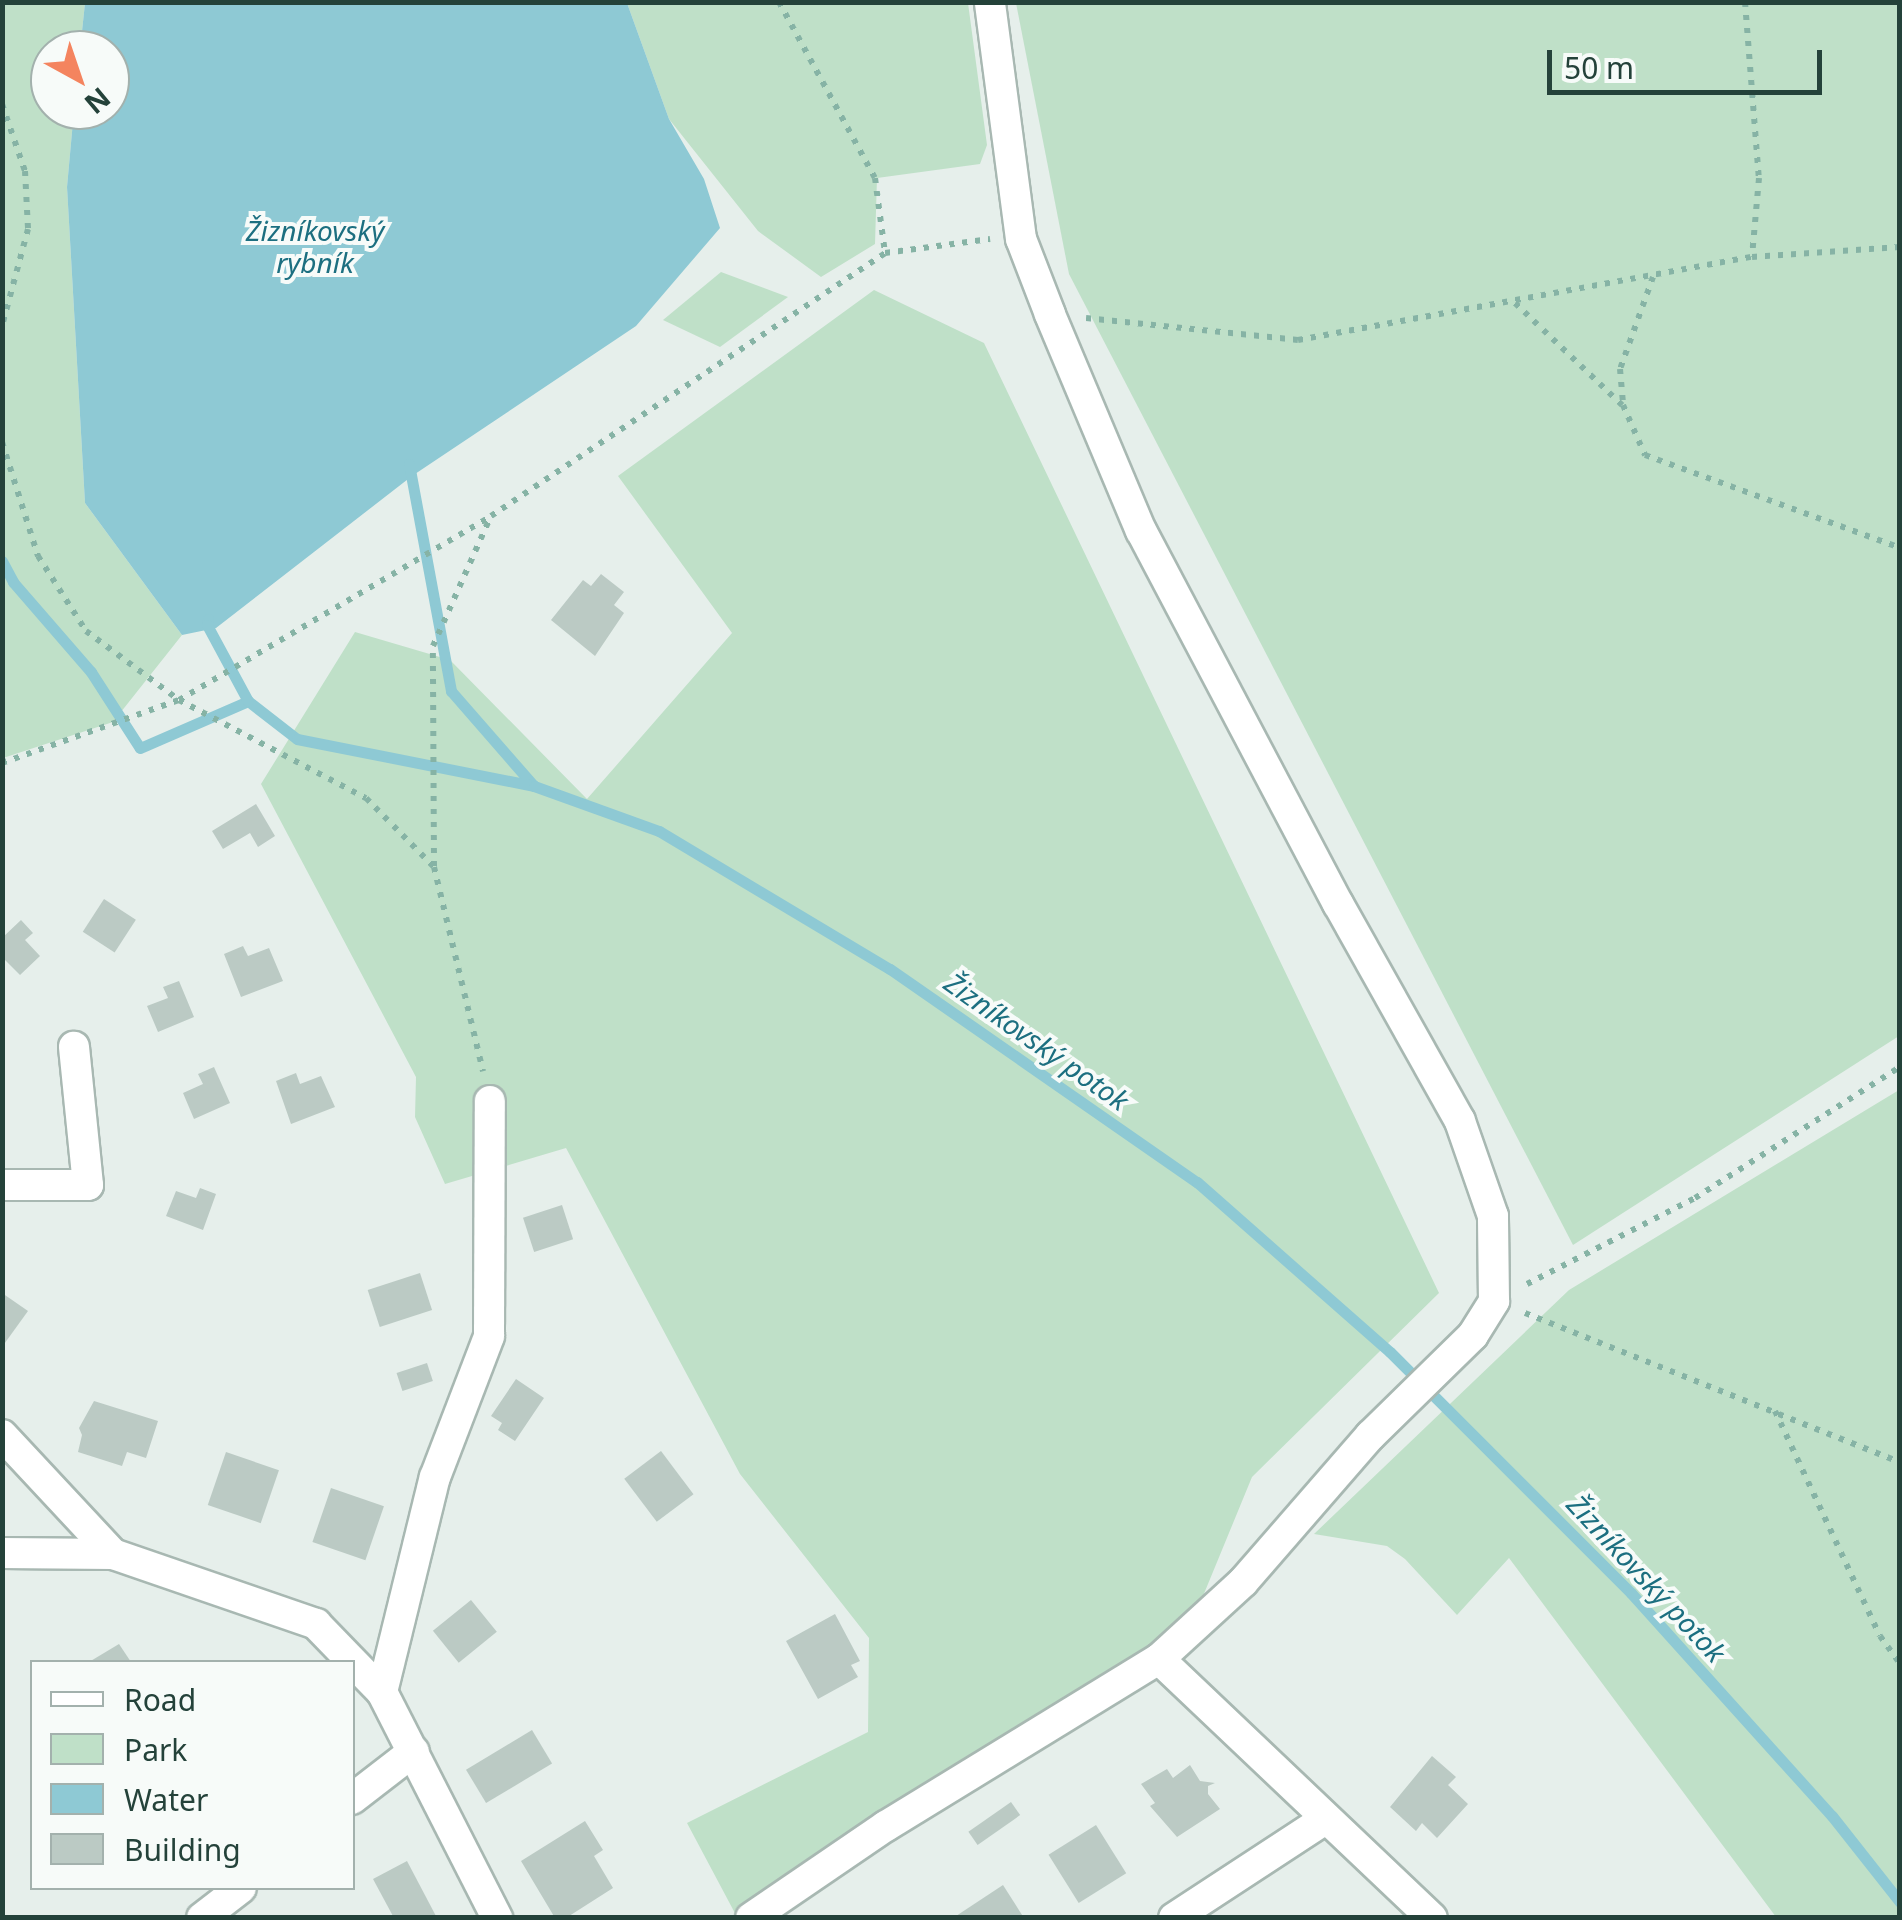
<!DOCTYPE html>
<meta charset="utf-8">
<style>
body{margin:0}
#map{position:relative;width:1902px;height:1920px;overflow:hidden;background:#e6efeb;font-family:"Noto Sans",sans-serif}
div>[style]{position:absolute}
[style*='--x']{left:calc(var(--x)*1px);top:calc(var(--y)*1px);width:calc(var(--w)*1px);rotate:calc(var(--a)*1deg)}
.green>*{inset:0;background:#bfe0c8}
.water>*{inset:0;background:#8ec9d4}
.stream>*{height:11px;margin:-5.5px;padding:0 5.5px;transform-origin:5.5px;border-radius:5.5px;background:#8ec9d4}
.building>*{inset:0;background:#bbcac4;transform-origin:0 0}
.path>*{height:6px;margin-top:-3px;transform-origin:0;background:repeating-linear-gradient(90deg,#86b3a5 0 5px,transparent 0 13px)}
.roads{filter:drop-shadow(2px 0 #a8b8b2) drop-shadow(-2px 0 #a8b8b2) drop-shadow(0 2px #a8b8b2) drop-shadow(0 -2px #a8b8b2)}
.minor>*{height:30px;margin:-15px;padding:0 15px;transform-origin:15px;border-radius:15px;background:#fff}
.tertiary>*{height:30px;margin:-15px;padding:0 15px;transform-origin:15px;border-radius:15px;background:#fff}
span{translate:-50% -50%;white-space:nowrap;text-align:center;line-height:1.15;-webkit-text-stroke:8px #f7fbf9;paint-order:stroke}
.water-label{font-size:28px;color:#1c6f80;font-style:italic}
.frame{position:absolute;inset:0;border:5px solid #24423a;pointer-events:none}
.legend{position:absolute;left:30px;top:1660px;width:325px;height:230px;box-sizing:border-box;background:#f7fbf9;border:2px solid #a3b1ad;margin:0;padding:12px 18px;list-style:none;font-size:30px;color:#24423a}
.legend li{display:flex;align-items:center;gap:20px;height:50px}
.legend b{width:50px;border:2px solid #a3b1ad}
.north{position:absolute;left:30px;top:30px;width:100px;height:100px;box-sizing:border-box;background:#f7fbf9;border:2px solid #a3b1ad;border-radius:50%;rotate:140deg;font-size:28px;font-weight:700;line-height:40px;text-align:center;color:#24423a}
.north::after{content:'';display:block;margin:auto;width:35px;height:45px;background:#f4845f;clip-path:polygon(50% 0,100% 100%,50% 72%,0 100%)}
.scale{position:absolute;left:1547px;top:50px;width:275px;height:45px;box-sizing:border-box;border:5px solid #24423a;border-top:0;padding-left:12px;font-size:30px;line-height:35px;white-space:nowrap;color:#24423a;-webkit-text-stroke:8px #f7fbf9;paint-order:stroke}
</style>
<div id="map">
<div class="green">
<div style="clip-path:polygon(2px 3px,85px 3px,80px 50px,50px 50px,50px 110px,74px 110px,67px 187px,85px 503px,182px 635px,113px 722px,3px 758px)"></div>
<div style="clip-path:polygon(627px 3px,968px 3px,987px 145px,980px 164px,877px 178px,875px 244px,821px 277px,758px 231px,669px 119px)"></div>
<div style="clip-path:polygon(1016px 3px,1899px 3px,1899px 1036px,1573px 1245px,1069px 274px)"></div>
<div style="clip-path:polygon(721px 272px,788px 297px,720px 347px,663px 320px)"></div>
<div style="clip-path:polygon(874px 290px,984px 343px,1439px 1293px,1252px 1477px,1194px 1618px,1006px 1736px,737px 1917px,687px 1823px,868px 1732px,869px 1638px,740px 1474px,566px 1148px,445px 1184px,415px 1117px,416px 1077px,261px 784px,355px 632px,450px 660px,587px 799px,732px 633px,618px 476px)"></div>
<div style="clip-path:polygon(1899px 1090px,1899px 1917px,1776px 1917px,1509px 1558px,1457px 1615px,1405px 1559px,1387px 1546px,1314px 1534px,1569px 1290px)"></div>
</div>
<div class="water">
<div style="clip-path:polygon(85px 3px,627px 3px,669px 119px,704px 179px,720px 228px,636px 326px,412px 476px,216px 628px,182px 635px,85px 503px,67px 187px,74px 110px,110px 110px,110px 50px,80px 50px)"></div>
</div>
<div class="stream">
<div style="--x:409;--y:464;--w:231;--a:79.5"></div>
<div style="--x:451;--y:691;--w:126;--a:48.9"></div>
<div style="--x:2;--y:561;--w:24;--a:62"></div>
<div style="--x:13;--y:582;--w:119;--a:49.1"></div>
<div style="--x:91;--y:672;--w:90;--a:57.2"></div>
<div style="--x:140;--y:748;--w:118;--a:-23.5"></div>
<div style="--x:248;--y:701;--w:62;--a:37.8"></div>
<div style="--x:297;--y:739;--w:242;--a:11.2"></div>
<div style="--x:534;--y:786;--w:133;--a:19.8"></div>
<div style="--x:659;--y:831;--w:269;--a:30.9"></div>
<div style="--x:890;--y:969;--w:374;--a:34.8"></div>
<div style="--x:1197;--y:1182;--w:257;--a:41.4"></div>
<div style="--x:1390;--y:1352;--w:341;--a:45"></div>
<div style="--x:1631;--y:1593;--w:300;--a:48"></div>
<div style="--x:1832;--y:1816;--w:110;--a:51.7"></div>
<div style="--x:208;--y:619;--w:6;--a:99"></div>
<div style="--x:207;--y:625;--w:86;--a:61.7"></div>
</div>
<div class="building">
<div style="clip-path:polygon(601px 574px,624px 592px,614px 605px,624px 613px,595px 656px,551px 620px,583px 580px,591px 586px)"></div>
<div style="clip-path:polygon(256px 804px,275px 836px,258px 847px,250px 833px,223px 849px,212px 831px)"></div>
<div style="left:104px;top:899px;width:38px;height:39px;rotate:33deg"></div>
<div style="clip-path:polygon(21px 920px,33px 933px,25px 940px,40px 956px,20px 975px,2px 957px,2px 938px)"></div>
<div style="clip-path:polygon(243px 946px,248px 956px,269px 948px,283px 981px,241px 997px,224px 954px)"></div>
<div style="clip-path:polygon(179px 981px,194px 1017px,158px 1032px,147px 1006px,168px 998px,163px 987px)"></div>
<div style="clip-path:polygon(214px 1067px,230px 1103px,194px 1119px,183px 1093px,203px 1084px,198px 1074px)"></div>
<div style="clip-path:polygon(296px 1073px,300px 1084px,321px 1076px,335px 1107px,291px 1124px,276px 1081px)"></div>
<div style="clip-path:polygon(200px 1188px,216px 1194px,203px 1230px,166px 1216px,176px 1191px,196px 1198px)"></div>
<div style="left:562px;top:1205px;width:36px;height:41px;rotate:72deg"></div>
<div style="left:420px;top:1273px;width:39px;height:55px;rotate:72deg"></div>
<div style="clip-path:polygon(2px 1293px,28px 1311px,2px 1347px)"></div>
<div style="left:427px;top:1363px;width:19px;height:32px;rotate:72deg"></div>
<div style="clip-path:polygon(516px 1379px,544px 1398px,515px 1441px,498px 1430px,502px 1423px,491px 1416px)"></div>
<div style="clip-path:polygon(94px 1401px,158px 1421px,146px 1458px,127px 1452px,122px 1466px,78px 1452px,82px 1435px,79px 1428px)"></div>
<div style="left:661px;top:1451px;width:54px;height:46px;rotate:53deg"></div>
<div style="left:226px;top:1452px;width:56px;height:56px;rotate:19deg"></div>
<div style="left:331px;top:1488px;width:56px;height:57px;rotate:19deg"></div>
<div style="left:471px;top:1600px;width:41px;height:49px;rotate:51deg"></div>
<div style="clip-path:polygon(835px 1614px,860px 1661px,851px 1665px,858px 1677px,818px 1699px,786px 1641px)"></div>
<div style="clip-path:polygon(119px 1644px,131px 1662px,89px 1662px)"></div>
<div style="left:532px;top:1730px;width:39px;height:77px;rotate:59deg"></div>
<div style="clip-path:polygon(1432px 1756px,1456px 1777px,1448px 1785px,1468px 1804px,1437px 1838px,1422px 1823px,1416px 1831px,1390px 1807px)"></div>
<div style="clip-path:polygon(1190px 1765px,1200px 1781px,1215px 1783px,1208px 1786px,1208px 1794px,1220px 1809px,1177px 1837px,1150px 1806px,1155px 1803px,1141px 1784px,1167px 1769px,1173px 1778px)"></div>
<div style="left:1011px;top:1802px;width:16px;height:52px;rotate:55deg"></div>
<div style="clip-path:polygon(585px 1821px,603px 1850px,594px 1856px,613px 1888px,566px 1918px,555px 1918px,521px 1861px)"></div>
<div style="left:1096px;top:1825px;width:57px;height:56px;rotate:58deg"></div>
<div style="clip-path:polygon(407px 1861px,437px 1918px,394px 1918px,373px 1879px)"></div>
<div style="clip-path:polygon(1003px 1885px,1024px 1918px,953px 1918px)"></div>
</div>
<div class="path">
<div style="--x:779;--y:2;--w:200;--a:61.4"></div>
<div style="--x:875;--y:178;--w:76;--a:82.4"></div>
<div style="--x:1745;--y:2;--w:177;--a:85.5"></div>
<div style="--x:1759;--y:178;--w:79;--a:95.1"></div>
<div style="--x:2;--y:104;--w:71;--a:71.1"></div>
<div style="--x:25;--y:171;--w:58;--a:87"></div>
<div style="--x:28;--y:229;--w:100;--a:105"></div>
<div style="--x:1653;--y:277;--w:98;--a:109.7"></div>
<div style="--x:1620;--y:369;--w:36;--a:85"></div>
<div style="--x:1623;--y:405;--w:55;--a:66.3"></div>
<div style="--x:1645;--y:455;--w:271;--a:20"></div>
<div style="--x:1515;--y:303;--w:148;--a:43.6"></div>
<div style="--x:1086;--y:318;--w:213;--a:5.9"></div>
<div style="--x:1298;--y:340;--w:462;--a:-10.4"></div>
<div style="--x:1752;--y:257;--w:148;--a:-3.9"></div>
<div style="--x:2;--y:442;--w:120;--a:72.5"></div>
<div style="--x:38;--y:556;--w:89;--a:57.4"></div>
<div style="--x:86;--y:631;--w:116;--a:36.6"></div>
<div style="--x:179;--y:700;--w:211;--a:27.7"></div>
<div style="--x:366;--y:798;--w:97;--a:45.4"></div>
<div style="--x:434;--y:867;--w:210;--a:76.5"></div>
<div style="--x:2;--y:763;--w:188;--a:-19.6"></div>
<div style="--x:179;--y:700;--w:362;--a:-30.5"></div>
<div style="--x:491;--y:516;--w:474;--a:-33.7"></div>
<div style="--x:885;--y:253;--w:106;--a:-7.6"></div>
<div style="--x:434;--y:866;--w:220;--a:-90.3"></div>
<div style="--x:433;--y:646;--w:142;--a:-66"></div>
<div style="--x:1527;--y:1284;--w:189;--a:-27.1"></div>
<div style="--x:1695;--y:1198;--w:243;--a:-32.6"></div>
<div style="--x:1525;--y:1313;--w:404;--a:21.7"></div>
<div style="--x:1775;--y:1411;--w:248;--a:65"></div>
<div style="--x:1880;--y:1636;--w:34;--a:54"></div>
</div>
<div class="roads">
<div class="minor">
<div style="--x:2;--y:1185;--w:86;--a:0"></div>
<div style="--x:88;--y:1185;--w:139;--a:-95.8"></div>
<div style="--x:2;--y:1435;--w:163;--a:47"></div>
<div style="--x:1159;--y:1659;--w:376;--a:43.5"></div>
<div style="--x:382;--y:1692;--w:221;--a:-76.2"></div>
<div style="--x:435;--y:1477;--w:151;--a:-69"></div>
<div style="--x:489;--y:1336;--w:235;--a:-89.8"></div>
<div style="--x:352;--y:1799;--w:78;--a:-37.7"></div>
<div style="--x:202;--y:1918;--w:49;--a:-37.6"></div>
<div style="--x:1174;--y:1918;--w:179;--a:-33.2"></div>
</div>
<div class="tertiary">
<div style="--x:2;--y:1553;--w:111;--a:0.5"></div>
<div style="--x:113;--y:1554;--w:215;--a:19"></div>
<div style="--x:316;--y:1624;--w:95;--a:45.9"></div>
<div style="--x:382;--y:1692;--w:254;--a:63"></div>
<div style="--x:751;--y:1918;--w:163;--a:-34.3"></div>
<div style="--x:886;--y:1826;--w:320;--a:-31.5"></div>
<div style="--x:1159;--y:1659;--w:114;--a:-42.5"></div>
<div style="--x:1243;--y:1582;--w:194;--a:-49"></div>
<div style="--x:1370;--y:1436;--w:144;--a:-44.4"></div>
<div style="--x:1473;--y:1335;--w:40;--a:-58"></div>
<div style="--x:1494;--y:1301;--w:85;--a:-90.7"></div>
<div style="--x:1493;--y:1216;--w:101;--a:-109.2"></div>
<div style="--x:1460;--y:1121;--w:249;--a:-119.3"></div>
<div style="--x:1338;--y:904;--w:422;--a:-117.8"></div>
<div style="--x:1141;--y:531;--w:235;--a:-112.8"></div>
<div style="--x:1050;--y:314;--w:80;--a:-111.1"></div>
<div style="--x:1021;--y:239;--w:239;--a:-97.5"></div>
</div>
</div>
<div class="water-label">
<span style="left:315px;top:246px">Žizníkovský<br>rybník</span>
<span style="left:1037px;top:1041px;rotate:35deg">Žizníkovský potok</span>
<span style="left:1647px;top:1578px;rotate:47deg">Žizníkovský potok</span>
</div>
<div class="frame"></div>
<ul class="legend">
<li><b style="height:12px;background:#fff"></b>Road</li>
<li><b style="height:28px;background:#bfe0c8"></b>Park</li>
<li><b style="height:28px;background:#8ec9d4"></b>Water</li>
<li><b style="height:28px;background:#bbcac4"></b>Building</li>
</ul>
<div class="north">N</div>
<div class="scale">50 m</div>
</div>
